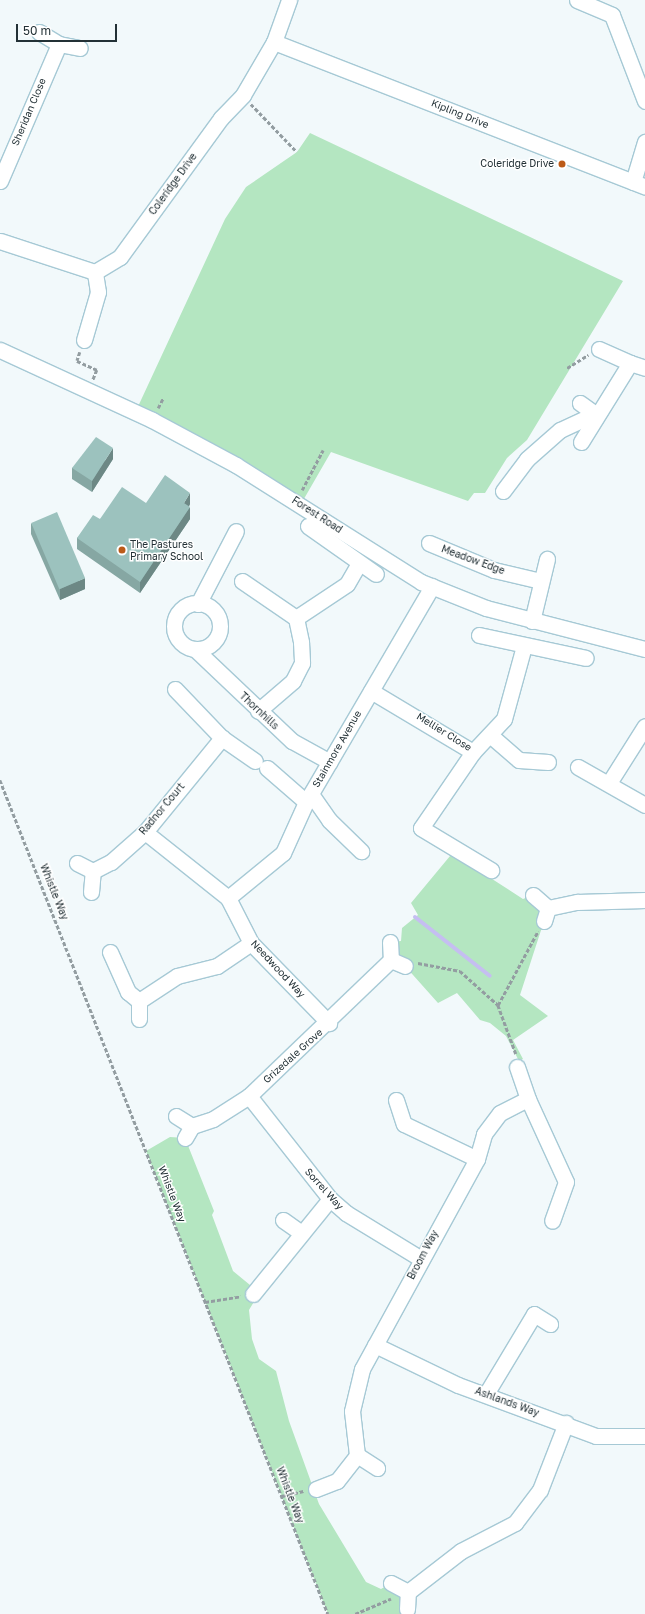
<!DOCTYPE html>
<style>
body{margin:0}
#map{position:relative;width:645px;height:1614px;overflow:hidden;background:#f2f9fb;font-family:"Golos Text",sans-serif}
div>[style]{position:absolute}
[style*='--x']{left:calc(var(--x)*1px);top:calc(var(--y)*1px);width:calc(var(--w)*1px);rotate:calc(var(--a)*1deg)}
.green>*{inset:0;background:#b4e6c1}
.stream>*{height:4px;margin:-2px;padding:0 2px;transform-origin:2px;border-radius:2px;background:#c5bef1}
.path>*{height:2.5px;margin-top:-1.25px;transform-origin:0;background:repeating-linear-gradient(90deg,#939da1 0 4px,transparent 0 6px)}
.roads{filter:drop-shadow(1px 0 #a6c9d5) drop-shadow(-1px 0 #a6c9d5) drop-shadow(0 1px #a6c9d5) drop-shadow(0 -1px #a6c9d5)}
.minor>*{height:15px;margin:-7.5px;padding:0 7.5px;transform-origin:7.5px;border-radius:7.5px;background:#fff}
.minor>.ring{margin:-7.5px;padding:0;box-sizing:content-box;background:none;border:15px solid #fff;border-radius:50%}
.wall>*{inset:0;background:#86a7a3}
.shaded-wall>*{inset:0;background:#6d8885}
.building>*{inset:0;background:#9cc2be;transform-origin:0 0}
.dots>*{width:11px;height:11px;translate:-50% -50%;box-sizing:border-box;border:2px solid #fff;border-radius:50%}
span{translate:-50% -50%;white-space:nowrap;text-align:center;line-height:1.15;-webkit-text-stroke:3px #fff;paint-order:stroke}
.street-label{font-size:10px;color:#233136}
.poi-label{font-size:10px;color:#233136}
.right{translate:-100% -50%;text-align:right}
.left{translate:0 -50%;text-align:left}
.scale{position:absolute;left:16px;top:24px;width:101px;height:18px;box-sizing:border-box;border:2px solid #233136;border-top:0;padding-left:5px;font-size:12px;line-height:14px;white-space:nowrap;color:#233136;-webkit-text-stroke:3px #fff;paint-order:stroke}
</style>
<div id="map">
<div class="green">
<div style="clip-path:polygon(310px 133px,623px 281px,527px 440px,507px 458px,485px 493px,474px 493px,468px 501px,331px 452px,301px 504px,135px 413px,225px 219px,246px 187px,297px 152px)"></div>
<div style="clip-path:polygon(455px 850px,491px 870px,489px 877px,523px 899px,533px 895px,544px 921px,520px 995px,548px 1016px,513px 1040px,523px 1059px,519px 1061px,506px 1036px,490px 1023px,480px 1020px,457px 993px,438px 1003px,405px 966px,390px 942px,401px 941px,402px 928px,418px 915px,411px 903px)"></div>
<div style="clip-path:polygon(170px 1137px,185px 1138px,214px 1211px,212px 1215px,233px 1271px,250px 1285px,255px 1300px,249px 1310px,252px 1339px,259px 1359px,276px 1371px,289px 1421px,319px 1504px,366px 1582px,381px 1589px,391px 1583px,408px 1592px,405px 1614px,328px 1614px,146px 1151px)"></div>
</div>
<div class="stream">
<div style="--x:415;--y:917;--w:95;--a:38.2"></div>
</div>
<div class="path">
<div style="--x:251;--y:104;--w:66;--a:46.2"></div>
<div style="--x:80;--y:352;--w:9;--a:108"></div>
<div style="--x:77;--y:361;--w:22;--a:24"></div>
<div style="--x:97;--y:370;--w:11;--a:112"></div>
<div style="--x:567;--y:368;--w:25;--a:-32"></div>
<div style="--x:158;--y:408;--w:11;--a:-63"></div>
<div style="--x:302;--y:490;--w:45;--a:-62.3"></div>
<div style="--x:0;--y:780;--w:896;--a:68.53"></div>
<div style="--x:418;--y:963;--w:43;--a:10.8"></div>
<div style="--x:460;--y:971;--w:51;--a:41.8"></div>
<div style="--x:498;--y:1005;--w:52;--a:69.8"></div>
<div style="--x:498;--y:1005;--w:84;--a:-61.6"></div>
<div style="--x:205;--y:1302;--w:36;--a:-9"></div>
<div style="--x:282;--y:1496;--w:22;--a:-13"></div>
<div style="--x:355;--y:1614;--w:39;--a:-23"></div>
</div>
<div class="roads">
<div class="minor">
<div style="--x:577;--y:0;--w:38;--a:23"></div>
<div style="--x:612;--y:15;--w:92;--a:69"></div>
<div style="--x:39;--y:32;--w:23;--a:31"></div>
<div style="--x:59;--y:44;--w:21;--a:11"></div>
<div style="--x:274;--y:42;--w:398;--a:21.3"></div>
<div style="--x:0;--y:181;--w:149;--a:-66.7"></div>
<div style="--x:633;--y:182;--w:42;--a:-73.3"></div>
<div style="--x:0;--y:241;--w:100;--a:18.1"></div>
<div style="--x:95;--y:272;--w:29;--a:-31"></div>
<div style="--x:120;--y:257;--w:172;--a:-54"></div>
<div style="--x:221;--y:118;--w:32;--a:-46"></div>
<div style="--x:243;--y:95;--w:61;--a:-59.7"></div>
<div style="--x:274;--y:42;--w:45;--a:-70.3"></div>
<div style="--x:84;--y:340;--w:50;--a:-73.7"></div>
<div style="--x:98;--y:292;--w:20;--a:-99"></div>
<div style="--x:599;--y:349;--w:34;--a:24"></div>
<div style="--x:0;--y:350;--w:167;--a:24.7"></div>
<div style="--x:152;--y:420;--w:95;--a:28.2"></div>
<div style="--x:236;--y:465;--w:219;--a:32.3"></div>
<div style="--x:421;--y:582;--w:70;--a:21.8"></div>
<div style="--x:486;--y:608;--w:164;--a:14.5"></div>
<div style="--x:580;--y:403;--w:19;--a:36"></div>
<div style="--x:581;--y:442;--w:93;--a:-58.2"></div>
<div style="--x:630;--y:363;--w:16;--a:18"></div>
<div style="--x:503;--y:491;--w:40;--a:-53"></div>
<div style="--x:527;--y:459;--w:44;--a:-41.3"></div>
<div style="--x:560;--y:430;--w:38;--a:-25"></div>
<div style="--x:308;--y:526;--w:83;--a:35.2"></div>
<div style="--x:429;--y:543;--w:70;--a:22.6"></div>
<div style="--x:494;--y:570;--w:48;--a:13.2"></div>
<div style="--x:242;--y:581;--w:65;--a:34.4"></div>
<div style="--x:296;--y:618;--w:25;--a:78"></div>
<div style="--x:301;--y:642;--w:21;--a:87"></div>
<div style="--x:302;--y:663;--w:20;--a:117"></div>
<div style="--x:293;--y:681;--w:46;--a:139.4"></div>
<div class="ring" style="left:174px;top:603px;width:31px;height:31px"></div>
<div style="--x:198;--y:604;--w:82;--a:-62.5"></div>
<div style="--x:296;--y:618;--w:61;--a:-33.7"></div>
<div style="--x:347;--y:584;--w:24;--a:-60"></div>
<div style="--x:532;--y:621;--w:64;--a:-76.4"></div>
<div style="--x:479;--y:635;--w:109;--a:12.1"></div>
<div style="--x:195;--y:649;--w:134;--a:43.5"></div>
<div style="--x:292;--y:741;--w:43;--a:28.9"></div>
<div style="--x:175;--y:689;--w:68;--a:46.2"></div>
<div style="--x:222;--y:738;--w:40;--a:34.9"></div>
<div style="--x:371;--y:691;--w:119;--a:30.9"></div>
<div style="--x:473;--y:752;--w:45;--a:-46.8"></div>
<div style="--x:504;--y:719;--w:76;--a:-74.7"></div>
<div style="--x:490;--y:735;--w:38;--a:41"></div>
<div style="--x:519;--y:760;--w:29;--a:4"></div>
<div style="--x:473;--y:752;--w:92;--a:124.4"></div>
<div style="--x:421;--y:828;--w:82;--a:31"></div>
<div style="--x:578;--y:767;--w:77;--a:29.6"></div>
<div style="--x:267;--y:768;--w:52;--a:41.1"></div>
<div style="--x:609;--y:783;--w:67;--a:-57.7"></div>
<div style="--x:311;--y:794;--w:32;--a:55"></div>
<div style="--x:329;--y:820;--w:45;--a:44.1"></div>
<div style="--x:145;--y:832;--w:106;--a:38.5"></div>
<div style="--x:228;--y:898;--w:51;--a:62.9"></div>
<div style="--x:251;--y:943;--w:112;--a:45.7"></div>
<div style="--x:77;--y:863;--w:18;--a:27"></div>
<div style="--x:93;--y:871;--w:20;--a:-27"></div>
<div style="--x:111;--y:862;--w:45;--a:-41.4"></div>
<div style="--x:145;--y:832;--w:122;--a:-50.7"></div>
<div style="--x:91;--y:892;--w:21;--a:-85"></div>
<div style="--x:533;--y:895;--w:20;--a:41"></div>
<div style="--x:228;--y:898;--w:71;--a:-39.3"></div>
<div style="--x:283;--y:853;--w:56;--a:-65.7"></div>
<div style="--x:306;--y:802;--w:250;--a:-59.7"></div>
<div style="--x:544;--y:921;--w:14;--a:-73"></div>
<div style="--x:548;--y:908;--w:30;--a:-12"></div>
<div style="--x:577;--y:902;--w:68;--a:-1.7"></div>
<div style="--x:390;--y:942;--w:18;--a:87"></div>
<div style="--x:110;--y:952;--w:44;--a:65.8"></div>
<div style="--x:128;--y:992;--w:14;--a:39"></div>
<div style="--x:391;--y:960;--w:15;--a:23"></div>
<div style="--x:139;--y:1019;--w:18;--a:-90"></div>
<div style="--x:139;--y:1001;--w:45;--a:-33.3"></div>
<div style="--x:177;--y:976;--w:41;--a:-14"></div>
<div style="--x:217;--y:966;--w:41;--a:-34.1"></div>
<div style="--x:517;--y:1067;--w:34;--a:71"></div>
<div style="--x:249;--y:1096;--w:131;--a:51.8"></div>
<div style="--x:330;--y:1199;--w:21;--a:41"></div>
<div style="--x:346;--y:1213;--w:88;--a:31.5"></div>
<div style="--x:396;--y:1100;--w:25;--a:72"></div>
<div style="--x:404;--y:1124;--w:81;--a:25.6"></div>
<div style="--x:176;--y:1116;--w:19;--a:32"></div>
<div style="--x:185;--y:1138;--w:14;--a:-60"></div>
<div style="--x:192;--y:1126;--w:22;--a:-18"></div>
<div style="--x:213;--y:1119;--w:43;--a:-32.6"></div>
<div style="--x:249;--y:1096;--w:197;--a:-43.8"></div>
<div style="--x:283;--y:1220;--w:21;--a:35"></div>
<div style="--x:253;--y:1294;--w:122;--a:-51"></div>
<div style="--x:375;--y:1345;--w:92;--a:25.7"></div>
<div style="--x:458;--y:1385;--w:147;--a:20.3"></div>
<div style="--x:596;--y:1436;--w:49;--a:0"></div>
<div style="--x:486;--y:1394;--w:93;--a:-59"></div>
<div style="--x:534;--y:1314;--w:19;--a:32"></div>
<div style="--x:357;--y:1455;--w:24;--a:33"></div>
<div style="--x:316;--y:1489;--w:22;--a:-21"></div>
<div style="--x:337;--y:1481;--w:33;--a:-52"></div>
<div style="--x:357;--y:1455;--w:44;--a:-96.5"></div>
<div style="--x:352;--y:1411;--w:43;--a:-76.6"></div>
<div style="--x:362;--y:1369;--w:239;--a:-61.3"></div>
<div style="--x:477;--y:1159;--w:26;--a:-74"></div>
<div style="--x:484;--y:1134;--w:26;--a:-53"></div>
<div style="--x:500;--y:1113;--w:31;--a:-27"></div>
<div style="--x:528;--y:1099;--w:91;--a:65.4"></div>
<div style="--x:566;--y:1182;--w:41;--a:109.7"></div>
<div style="--x:391;--y:1583;--w:19;--a:28"></div>
<div style="--x:408;--y:1592;--w:67;--a:-37.7"></div>
<div style="--x:461;--y:1551;--w:61;--a:-27.4"></div>
<div style="--x:515;--y:1523;--w:41;--a:-52.9"></div>
<div style="--x:540;--y:1490;--w:72;--a:-68.8"></div>
<div style="--x:407;--y:1609;--w:17;--a:-87"></div>
</div>
</div>
<div class="wall">
<div style="clip-path:polygon(113px 459px,92px 492px,72px 479px,72px 468px)"></div>
<div style="clip-path:polygon(146px 503px,190px 504px,189px 507px,190px 519px,140px 593px,77px 549px,77px 538px,100px 519px)"></div>
<div style="clip-path:polygon(31px 523px,85px 589px,60px 600px,31px 534px)"></div>
</div>
<div class="shaded-wall">
<div style="clip-path:polygon(113px 448px,113px 459px,92px 492px,92px 481px)"></div>
<div style="clip-path:polygon(190px 493px,190px 504px,184px 514px,184px 503px)"></div>
<div style="clip-path:polygon(190px 507px,190px 519px,140px 593px,140px 582px)"></div>
<div style="clip-path:polygon(85px 578px,85px 589px,60px 600px,60px 589px)"></div>
</div>
<div class="building">
<div style="clip-path:polygon(96px 437px,113px 448px,92px 481px,72px 468px)"></div>
<div style="clip-path:polygon(165px 475px,190px 493px,184px 503px,190px 507px,140px 582px,77px 538px,93px 515px,100px 519px,122px 487px,146px 503px)"></div>
<div style="left:57px;top:512px;width:72px;height:28px;rotate:67deg"></div>
</div>
<div class="dots">
<div style="left:562px;top:164px;background:#bc5b19"></div>
<div style="left:122px;top:550px;background:#bc5b19"></div>
</div>
<div class="street-label">
<span style="left:29px;top:112px;rotate:-67deg">Sheridan Close</span>
<span style="left:460px;top:114px;rotate:22deg">Kipling Drive</span>
<span style="left:173px;top:184px;rotate:-54deg">Coleridge Drive</span>
<span style="left:317px;top:515px;rotate:33deg">Forest Road</span>
<span style="left:473px;top:560px;rotate:20deg">Meadow Edge</span>
<span style="left:259px;top:711px;rotate:43deg">Thornhills</span>
<span style="left:444px;top:732px;rotate:32deg">Mellier Close</span>
<span style="left:337px;top:749px;rotate:-60deg">Stainmore Avenue</span>
<span style="left:162px;top:809px;rotate:-50deg">Radnor Court</span>
<span style="left:54px;top:892px;rotate:68deg">Whistle Way</span>
<span style="left:278px;top:969px;rotate:47deg">Needwood Way</span>
<span style="left:293px;top:1056px;rotate:-42deg">Grizedale Grove</span>
<span style="left:324px;top:1189px;rotate:48deg">Sorrel Way</span>
<span style="left:172px;top:1194px;rotate:69deg">Whistle Way</span>
<span style="left:423px;top:1255px;rotate:-62deg">Broom Way</span>
<span style="left:507px;top:1402px;rotate:20deg">Ashlands Way</span>
<span style="left:290px;top:1495px;rotate:69deg">Whistle Way</span>
</div>
<div class="poi-label">
<span class="right" style="left:554px;top:164px">Coleridge Drive</span>
<span class="left" style="left:130px;top:550px">The Pastures<br>Primary School</span>
</div>
<div class="scale">50 m</div>
</div>
